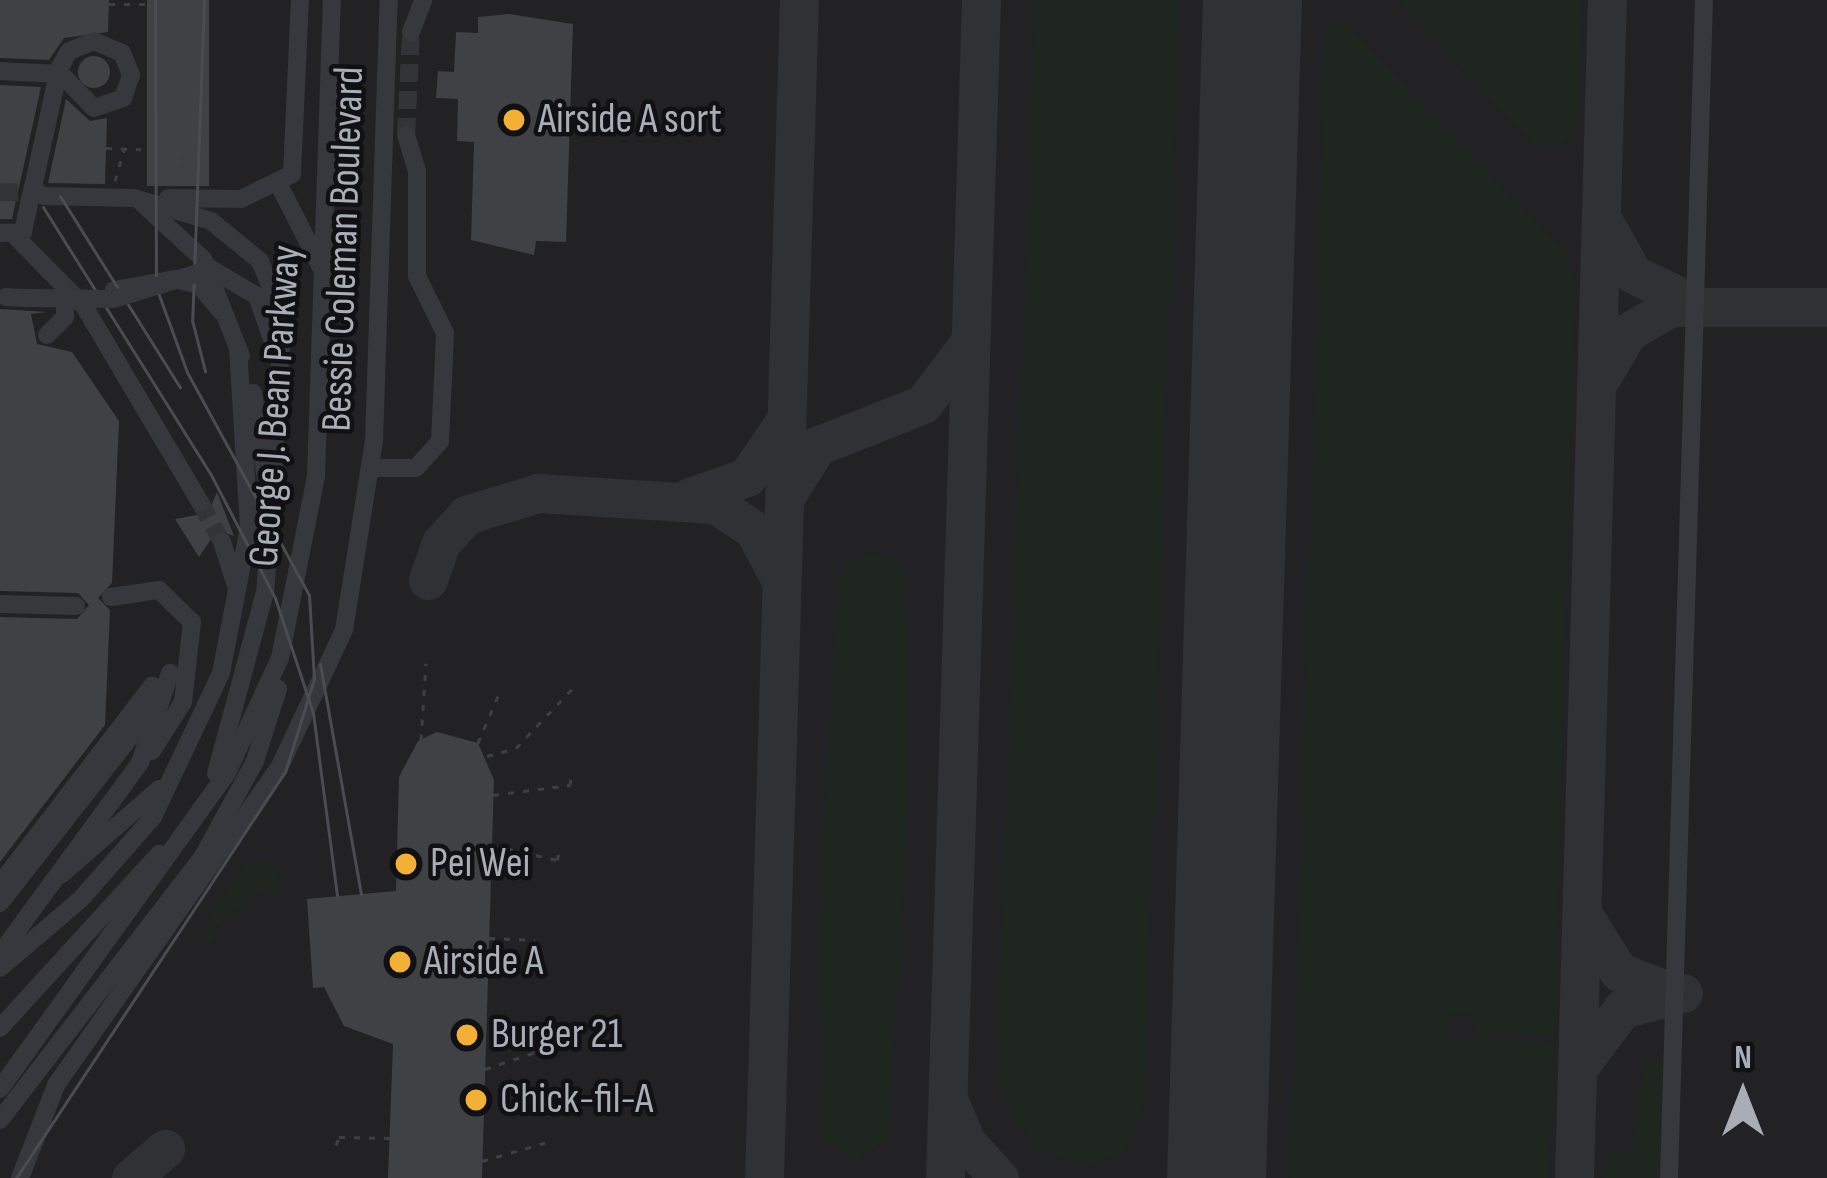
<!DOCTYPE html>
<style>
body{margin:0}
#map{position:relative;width:1827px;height:1178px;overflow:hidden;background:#161618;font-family:"Sofia Sans Condensed",sans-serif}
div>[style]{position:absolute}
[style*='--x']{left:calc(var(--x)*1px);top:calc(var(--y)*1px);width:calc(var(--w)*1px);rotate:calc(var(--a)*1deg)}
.built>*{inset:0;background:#222225;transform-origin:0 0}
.green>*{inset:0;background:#1e261f}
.taxiway>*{height:39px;margin:-19.5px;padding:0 19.5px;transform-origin:19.5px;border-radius:19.5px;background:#303135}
.runway>*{height:99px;margin:-49.5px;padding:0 49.5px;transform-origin:49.5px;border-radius:49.5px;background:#303135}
.building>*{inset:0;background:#404145;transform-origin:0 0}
.round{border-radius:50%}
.minor-tunnel>*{height:18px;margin-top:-9px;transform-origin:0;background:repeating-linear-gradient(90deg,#333438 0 18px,transparent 0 27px)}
.path>*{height:3px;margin-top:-1.5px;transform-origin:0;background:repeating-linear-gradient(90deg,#3d3f44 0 6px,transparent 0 15px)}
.minor>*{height:18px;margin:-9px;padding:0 9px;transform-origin:9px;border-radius:9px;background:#37383d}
.tram>*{height:3px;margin:-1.5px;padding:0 1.5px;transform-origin:1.5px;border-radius:1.5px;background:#4a4c52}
.minor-bridge>*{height:18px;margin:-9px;padding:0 9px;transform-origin:9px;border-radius:9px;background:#37383d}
.dots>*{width:33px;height:33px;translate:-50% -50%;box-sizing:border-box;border:6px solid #111113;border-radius:50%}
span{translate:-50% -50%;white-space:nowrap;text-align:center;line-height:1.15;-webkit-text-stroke:9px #111113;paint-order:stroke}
.poi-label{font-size:42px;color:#a8adb8}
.left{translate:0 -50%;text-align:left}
.street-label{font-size:42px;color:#a8adb8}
.north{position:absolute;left:1683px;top:1034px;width:120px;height:120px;-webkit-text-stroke:9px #111113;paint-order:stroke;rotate:0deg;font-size:33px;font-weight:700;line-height:48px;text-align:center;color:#a8adb8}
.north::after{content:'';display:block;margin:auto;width:42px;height:54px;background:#a8adb8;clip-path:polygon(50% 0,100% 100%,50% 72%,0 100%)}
</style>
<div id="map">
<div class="built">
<div style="left:0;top:0;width:1827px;height:1178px"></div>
</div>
<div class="green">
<div style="clip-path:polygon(1036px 0,1178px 0,1144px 1102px,1126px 1151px,1087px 1169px,1038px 1150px,1003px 1100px,997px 1065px)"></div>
<div style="clip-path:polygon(1397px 0,1582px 0,1580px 110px,1570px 136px,1557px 147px,1534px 144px)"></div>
<div style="clip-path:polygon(1341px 20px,1566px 253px,1575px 279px,1554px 1035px,1476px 1033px,1469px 1013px,1449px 1013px,1450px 1039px,1553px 1041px,1549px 1178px,1291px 1178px,1325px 59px,1326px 22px)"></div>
<div style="clip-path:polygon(872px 552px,895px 559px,906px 586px,909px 775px,888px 1138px,855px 1162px,823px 1137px,819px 943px,837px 592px,845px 563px)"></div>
<div style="clip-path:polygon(269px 859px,282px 880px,275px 897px,266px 889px,217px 925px,212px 944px,198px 935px,244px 864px)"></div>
<div style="clip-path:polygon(1665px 1055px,1662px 1178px,1602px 1178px,1606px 1152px,1632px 1151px,1644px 1066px)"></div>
</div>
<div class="taxiway">
<div style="--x:1248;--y:0;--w:124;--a:90"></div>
<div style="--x:1605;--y:224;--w:57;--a:60.8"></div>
<div style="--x:1633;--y:274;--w:67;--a:25.8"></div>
<div style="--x:1602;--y:376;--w:51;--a:-59.4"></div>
<div style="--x:1628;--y:332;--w:50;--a:-30.2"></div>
<div style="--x:1671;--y:307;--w:156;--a:0"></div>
<div style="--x:787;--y:494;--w:57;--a:-58"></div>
<div style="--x:817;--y:446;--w:114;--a:-21.6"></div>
<div style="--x:923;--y:404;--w:73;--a:-52.8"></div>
<div style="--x:690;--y:497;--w:60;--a:-19.3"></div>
<div style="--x:747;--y:477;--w:64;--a:-55.8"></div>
<div style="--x:428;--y:580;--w:39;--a:-71"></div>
<div style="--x:441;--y:543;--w:38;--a:-48"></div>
<div style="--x:466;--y:515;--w:75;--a:-17"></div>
<div style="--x:538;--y:493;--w:177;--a:3.6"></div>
<div style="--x:715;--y:504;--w:47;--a:33.7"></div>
<div style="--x:754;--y:530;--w:53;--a:62"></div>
<div style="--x:1584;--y:916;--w:66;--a:58"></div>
<div style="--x:1619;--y:972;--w:59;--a:20.9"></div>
<div style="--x:1581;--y:1064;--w:69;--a:-53.3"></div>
<div style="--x:1622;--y:1009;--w:63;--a:-14.7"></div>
<div style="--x:950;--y:1104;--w:41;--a:67.2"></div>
<div style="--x:966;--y:1142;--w:49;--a:47.5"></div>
<div style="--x:131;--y:1178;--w:45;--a:-40.5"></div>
<div style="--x:764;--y:1178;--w:1179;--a:-88.3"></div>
<div style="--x:945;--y:1178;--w:1179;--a:-88.25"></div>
<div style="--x:1198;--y:1178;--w:50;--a:-72.6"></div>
<div style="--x:1213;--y:1130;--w:139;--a:-86.3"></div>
<div style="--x:1574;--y:1178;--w:1178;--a:-88.4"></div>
</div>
<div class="runway">
<div style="--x:1216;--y:1178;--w:1179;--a:-88.25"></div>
</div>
<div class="building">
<div style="clip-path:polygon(0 0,109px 0,108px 32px,64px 38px,49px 60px,0 58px)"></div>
<div style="left:147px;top:0;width:62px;height:186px"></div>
<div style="clip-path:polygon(509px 14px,573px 24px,566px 242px,536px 241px,534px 255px,471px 240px,474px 142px,457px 141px,458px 99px,436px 98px,438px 71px,454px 72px,456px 32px,478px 33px,478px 17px)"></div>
<div class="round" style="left:78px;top:56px;width:32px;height:32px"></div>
<div style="clip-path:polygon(0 85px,41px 87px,12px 219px,0 219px)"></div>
<div style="clip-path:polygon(66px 99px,90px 121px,107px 118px,105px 184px,48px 183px)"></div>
<div style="clip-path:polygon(0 309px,47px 312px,31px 314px,37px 344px,72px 352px,119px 421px,112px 583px,98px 598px,110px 610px,105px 725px,0 862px,0 617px,77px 619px,89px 605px,78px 593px,0 591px)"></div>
<div style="clip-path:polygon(217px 492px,234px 536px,217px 530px,199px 557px,175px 519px,208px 513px)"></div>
<div style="clip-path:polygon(437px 732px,478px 743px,494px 780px,482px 1178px,388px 1178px,393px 1044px,344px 1026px,324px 987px,313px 988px,307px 899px,396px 891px,399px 777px,418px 741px)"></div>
</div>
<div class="minor-tunnel">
<div style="--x:406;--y:136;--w:104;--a:-87.2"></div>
<div style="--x:0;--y:192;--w:44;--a:1.3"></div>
<div style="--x:200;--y:502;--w:46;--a:61.2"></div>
</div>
<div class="path">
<div style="--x:109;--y:4;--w:38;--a:0"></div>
<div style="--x:106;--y:148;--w:35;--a:2"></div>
<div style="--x:179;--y:158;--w:6;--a:0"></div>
<div style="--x:178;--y:166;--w:7;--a:0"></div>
<div style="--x:115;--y:181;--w:33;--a:-74"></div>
<div style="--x:421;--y:740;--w:77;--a:-86.3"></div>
<div style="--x:478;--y:743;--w:59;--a:-66.9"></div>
<div style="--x:487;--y:756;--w:30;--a:-15"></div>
<div style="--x:516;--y:748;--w:83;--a:-46.5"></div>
<div style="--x:493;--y:795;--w:78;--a:-7.4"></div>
<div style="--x:570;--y:785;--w:8;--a:-83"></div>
<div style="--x:492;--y:845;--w:67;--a:13"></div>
<div style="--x:557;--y:860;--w:7;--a:-74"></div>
<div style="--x:489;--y:938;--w:46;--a:2.5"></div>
<div style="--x:485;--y:1069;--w:51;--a:-18.4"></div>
<div style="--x:533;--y:1053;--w:10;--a:-90"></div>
<div style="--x:336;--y:1145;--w:9;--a:-69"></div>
<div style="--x:339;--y:1137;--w:51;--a:1.1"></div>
<div style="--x:482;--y:1161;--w:72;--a:-16.2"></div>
</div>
<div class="minor">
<div style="--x:411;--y:32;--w:34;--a:-69"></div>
<div style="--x:0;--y:71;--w:19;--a:3"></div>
<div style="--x:19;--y:72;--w:42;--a:2.7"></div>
<div style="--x:61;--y:74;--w:47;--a:45.9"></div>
<div style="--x:94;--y:108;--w:31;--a:-19"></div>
<div style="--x:123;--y:98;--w:24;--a:-71"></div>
<div style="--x:131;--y:75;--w:24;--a:-112"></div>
<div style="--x:122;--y:53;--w:30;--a:-157"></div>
<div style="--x:94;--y:41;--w:27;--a:158"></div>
<div style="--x:69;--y:51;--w:21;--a:119"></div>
<div style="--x:59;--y:69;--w:121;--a:102.4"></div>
<div style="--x:280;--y:187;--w:90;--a:62.9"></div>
<div style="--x:43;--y:196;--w:91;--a:1.3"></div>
<div style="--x:134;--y:198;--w:80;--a:16.6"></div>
<div style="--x:211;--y:221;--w:63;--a:39.2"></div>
<div style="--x:260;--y:261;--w:61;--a:67.7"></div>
<div style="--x:283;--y:317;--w:276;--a:93.7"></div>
<div style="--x:265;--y:592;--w:188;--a:105.1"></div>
<div style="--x:168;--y:198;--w:73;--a:0.8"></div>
<div style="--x:241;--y:199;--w:57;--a:-26.1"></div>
<div style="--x:292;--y:174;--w:174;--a:-87.4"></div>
<div style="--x:142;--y:203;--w:83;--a:42.6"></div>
<div style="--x:203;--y:259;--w:104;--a:68.6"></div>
<div style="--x:0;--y:233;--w:23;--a:-2"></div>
<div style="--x:23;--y:232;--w:30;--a:-78"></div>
<div style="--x:17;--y:238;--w:95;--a:45.4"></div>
<div style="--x:84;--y:306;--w:228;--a:59.4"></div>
<div style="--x:211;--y:269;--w:53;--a:30.4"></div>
<div style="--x:257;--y:296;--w:55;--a:70.9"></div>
<div style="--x:114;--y:290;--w:62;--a:-10.2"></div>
<div style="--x:175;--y:279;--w:25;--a:14"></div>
<div style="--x:199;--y:285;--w:34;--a:50"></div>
<div style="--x:6;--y:297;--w:18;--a:3"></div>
<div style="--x:47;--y:335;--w:25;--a:-45"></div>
<div style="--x:65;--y:317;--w:24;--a:-90"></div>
<div style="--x:253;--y:393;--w:87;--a:81.4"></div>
<div style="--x:372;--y:468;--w:44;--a:0"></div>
<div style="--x:416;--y:468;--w:36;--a:-48"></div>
<div style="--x:440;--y:441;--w:108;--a:-87.3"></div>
<div style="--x:445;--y:333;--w:64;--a:-116.2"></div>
<div style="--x:417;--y:276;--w:105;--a:-90"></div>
<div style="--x:417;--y:171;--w:37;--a:-107"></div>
<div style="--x:222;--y:542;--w:46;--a:72.3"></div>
<div style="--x:111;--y:597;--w:49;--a:-8.3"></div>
<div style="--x:159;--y:590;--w:46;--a:44.1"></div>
<div style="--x:192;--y:622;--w:81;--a:96.4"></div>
<div style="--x:183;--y:702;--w:58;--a:122.3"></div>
<div style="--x:0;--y:604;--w:76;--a:1.5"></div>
<div style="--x:62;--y:874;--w:129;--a:-41.2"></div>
<div style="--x:0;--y:884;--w:250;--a:-52.5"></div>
<div style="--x:0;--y:903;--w:253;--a:-51.9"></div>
<div style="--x:0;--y:954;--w:237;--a:-53.8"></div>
<div style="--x:140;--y:763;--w:95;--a:-71.6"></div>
<div style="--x:0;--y:968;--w:105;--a:-40.4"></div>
<div style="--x:80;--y:900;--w:111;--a:-48.7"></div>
<div style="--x:153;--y:817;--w:159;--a:-64.7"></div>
<div style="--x:221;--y:673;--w:148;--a:-79.1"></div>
<div style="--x:249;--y:528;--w:181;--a:-93.5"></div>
<div style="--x:0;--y:1028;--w:236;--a:-47.6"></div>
<div style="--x:0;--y:1089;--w:389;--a:-54.3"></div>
<div style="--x:227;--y:773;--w:127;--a:-65.3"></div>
<div style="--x:280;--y:658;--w:185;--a:-78.8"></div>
<div style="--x:316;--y:477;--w:477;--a:-88.1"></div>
<div style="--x:0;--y:1120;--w:331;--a:-52.4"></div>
<div style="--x:202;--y:858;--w:111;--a:-61.3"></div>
<div style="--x:255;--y:761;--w:76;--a:-72.3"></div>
<div style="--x:20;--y:1178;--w:100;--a:-68.8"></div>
<div style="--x:56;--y:1085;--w:388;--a:-54.9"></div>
<div style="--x:279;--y:768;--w:153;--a:-64.8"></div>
<div style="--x:344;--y:630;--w:191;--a:-81"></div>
<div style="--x:374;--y:441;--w:441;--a:-88.1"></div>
<div style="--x:1669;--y:1178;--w:1179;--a:-88.3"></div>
</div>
<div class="tram">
<div style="--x:204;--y:0;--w:320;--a:92.1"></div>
<div style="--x:192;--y:320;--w:53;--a:75.7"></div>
<div style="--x:60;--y:196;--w:226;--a:57.9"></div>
<div style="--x:43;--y:207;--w:314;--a:57.9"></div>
<div style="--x:210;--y:473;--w:141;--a:62.5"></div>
<div style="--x:275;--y:598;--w:121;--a:71.7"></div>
<div style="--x:313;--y:713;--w:184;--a:82.5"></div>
<div style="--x:320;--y:664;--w:234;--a:79.9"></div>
<div style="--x:16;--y:1178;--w:487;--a:-56.5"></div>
<div style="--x:285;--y:772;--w:97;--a:-72.7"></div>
<div style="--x:314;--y:679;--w:84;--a:-93.4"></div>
<div style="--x:309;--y:595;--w:254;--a:-118.7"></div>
<div style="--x:187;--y:372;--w:90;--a:-110"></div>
<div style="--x:156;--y:287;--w:287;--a:-90.2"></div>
</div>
<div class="minor-bridge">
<div style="--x:29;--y:203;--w:16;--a:-76"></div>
<div style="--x:24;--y:298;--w:90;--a:0.6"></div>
<div style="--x:114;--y:299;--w:102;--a:-17.2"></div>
</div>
<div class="dots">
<div style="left:514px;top:120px;background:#f2b134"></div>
<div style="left:406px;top:864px;background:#f2b134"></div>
<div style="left:400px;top:962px;background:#f2b134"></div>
<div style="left:467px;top:1035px;background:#f2b134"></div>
<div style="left:476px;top:1100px;background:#f2b134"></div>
</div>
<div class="poi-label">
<span class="left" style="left:538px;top:120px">Airside A sort</span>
<span class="left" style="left:430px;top:864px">Pei Wei</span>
<span class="left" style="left:424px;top:962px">Airside A</span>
<span class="left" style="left:491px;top:1035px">Burger 21</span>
<span class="left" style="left:500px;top:1100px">Chick-fil-A</span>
</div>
<div class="street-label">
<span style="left:344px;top:249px;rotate:-88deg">Bessie Coleman Boulevard</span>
<span style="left:276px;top:406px;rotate:-86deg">George J. Bean Parkway</span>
</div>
<div class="north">N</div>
</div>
